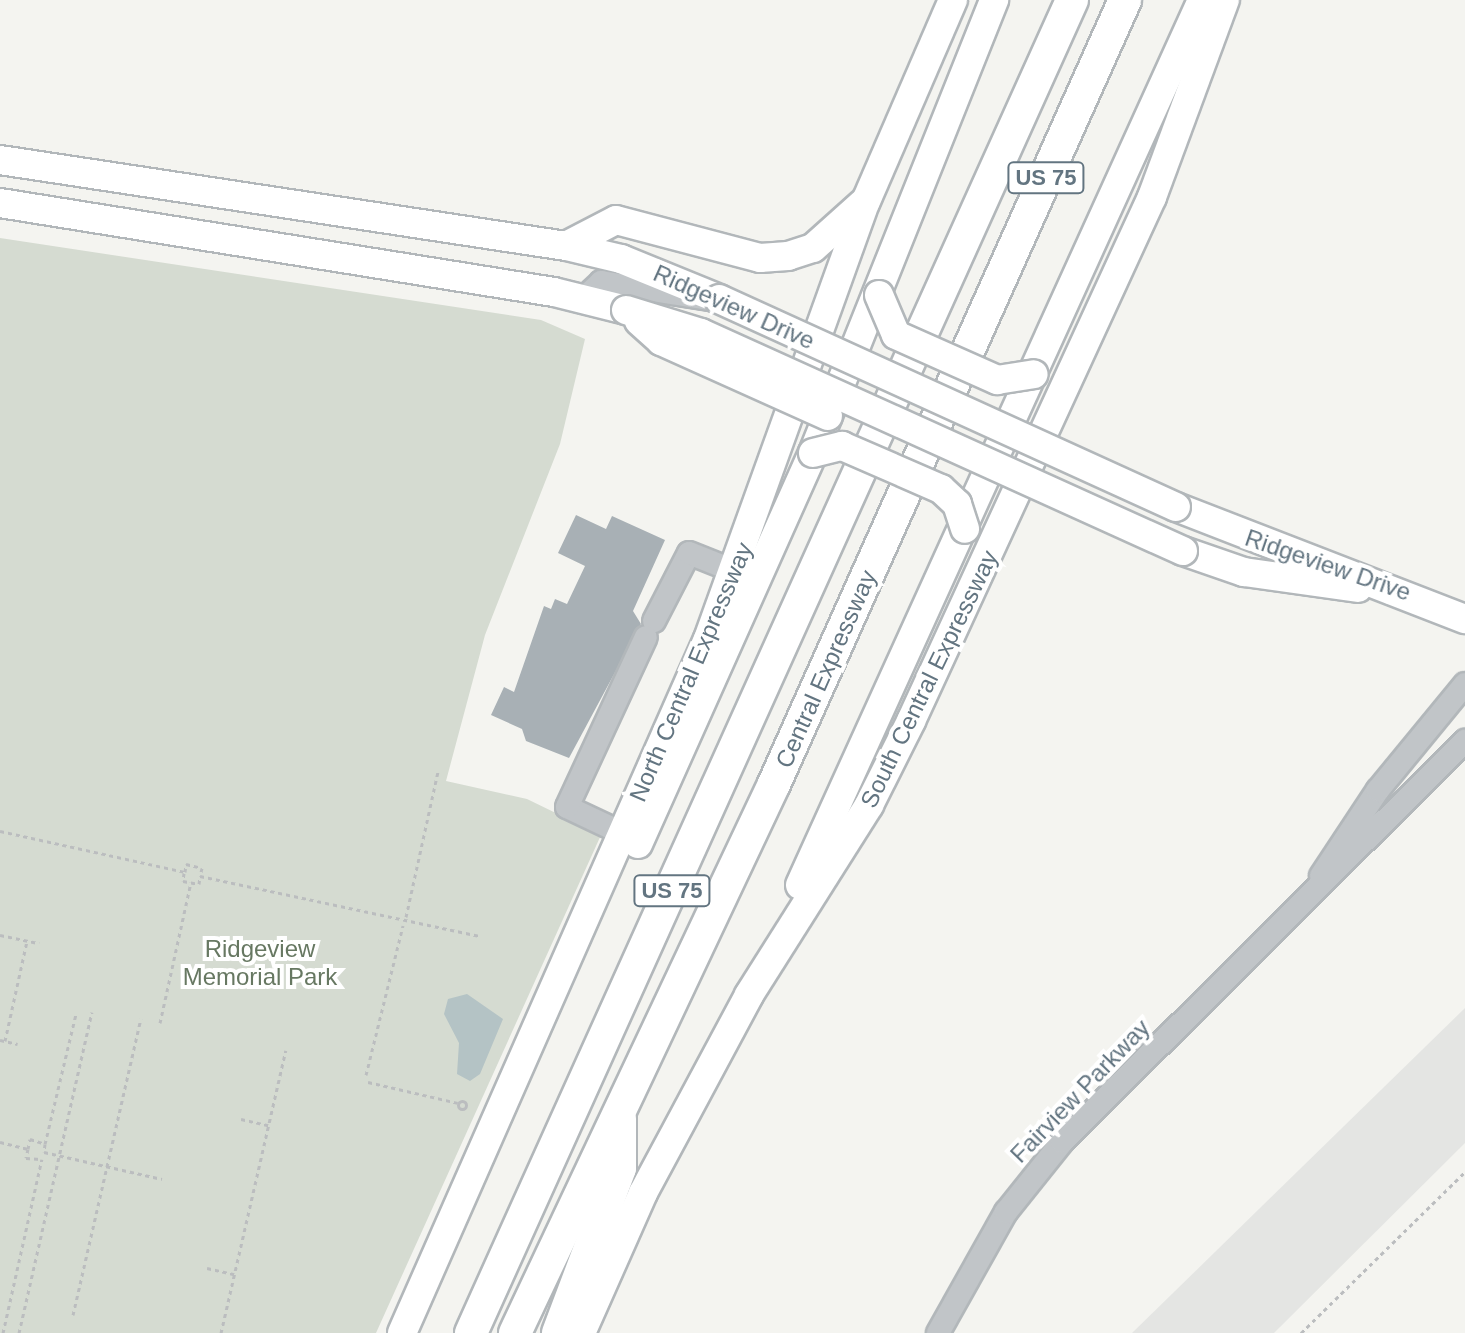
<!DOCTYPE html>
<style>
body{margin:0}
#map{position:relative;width:1465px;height:1333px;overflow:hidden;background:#f4f4f0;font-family:Arial,sans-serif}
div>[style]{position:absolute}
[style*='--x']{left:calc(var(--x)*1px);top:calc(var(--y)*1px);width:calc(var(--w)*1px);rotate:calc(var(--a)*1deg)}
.built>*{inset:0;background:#e4e5e3}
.green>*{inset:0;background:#d5dbd1}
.water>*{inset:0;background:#b4c3c5}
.building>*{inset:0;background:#a8b0b5}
.path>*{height:3px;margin-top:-1.5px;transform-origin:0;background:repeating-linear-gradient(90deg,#bbbdbf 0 4px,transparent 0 8px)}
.path>.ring{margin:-1.5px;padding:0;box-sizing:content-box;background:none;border:3px solid #bbbdbf;border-radius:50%}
.roads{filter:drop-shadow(2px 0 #b2b7ba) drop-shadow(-2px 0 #b2b7ba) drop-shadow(0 2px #b2b7ba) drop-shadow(0 -2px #b2b7ba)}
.minor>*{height:22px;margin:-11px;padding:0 11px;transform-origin:11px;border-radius:11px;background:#c1c5c8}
.major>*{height:28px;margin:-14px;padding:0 14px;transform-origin:14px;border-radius:14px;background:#fff}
.highway>*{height:32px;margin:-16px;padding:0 16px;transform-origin:16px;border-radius:16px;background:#fff}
.bridges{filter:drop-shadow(2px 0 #b2b7ba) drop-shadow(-2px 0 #b2b7ba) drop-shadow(0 2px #b2b7ba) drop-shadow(0 -2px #b2b7ba)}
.major-bridge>*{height:28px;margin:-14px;padding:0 14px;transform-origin:14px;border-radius:14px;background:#fff}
span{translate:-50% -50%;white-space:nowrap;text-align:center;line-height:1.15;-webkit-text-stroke:8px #fff;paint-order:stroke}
.shield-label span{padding:2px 6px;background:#fff;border:2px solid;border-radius:6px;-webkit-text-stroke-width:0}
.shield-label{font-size:22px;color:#637581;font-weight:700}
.street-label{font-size:24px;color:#637581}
.park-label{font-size:24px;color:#677862}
</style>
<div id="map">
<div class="built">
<div style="clip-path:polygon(1465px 1008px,1465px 1143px,1274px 1333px,1132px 1333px)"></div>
</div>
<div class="green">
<div style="clip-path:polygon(0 238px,541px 320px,585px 339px,560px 444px,485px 635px,446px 781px,527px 799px,601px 835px,376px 1333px,0 1333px)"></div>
</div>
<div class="water">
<div style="clip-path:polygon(467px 994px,503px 1019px,480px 1074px,470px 1081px,457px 1074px,459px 1043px,444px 1014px,448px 999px)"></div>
</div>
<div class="building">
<div style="clip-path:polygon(576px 515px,606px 529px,612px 516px,665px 540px,633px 611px,641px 624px,569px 758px,526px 741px,522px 729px,491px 715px,504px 687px,514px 692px,544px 606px,551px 609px,555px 599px,567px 604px,585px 566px,558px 553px)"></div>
</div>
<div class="path">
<div style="--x:0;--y:831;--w:189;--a:12.5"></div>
<div style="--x:185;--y:872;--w:8;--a:-83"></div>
<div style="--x:186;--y:864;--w:16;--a:14"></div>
<div style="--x:202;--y:868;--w:8;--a:104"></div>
<div style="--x:200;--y:876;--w:286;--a:12.1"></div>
<div style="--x:184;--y:873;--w:8;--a:97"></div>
<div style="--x:183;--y:881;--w:16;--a:11"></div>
<div style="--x:199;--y:884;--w:8;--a:-83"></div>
<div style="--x:406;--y:917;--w:149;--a:-77.6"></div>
<div style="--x:0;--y:935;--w:40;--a:12"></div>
<div style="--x:160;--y:1023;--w:144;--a:-77.6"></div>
<div style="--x:0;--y:1040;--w:18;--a:13"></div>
<div style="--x:5;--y:1041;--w:102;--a:-77.6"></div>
<div style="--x:366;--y:1075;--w:154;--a:-76.1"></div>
<div style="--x:368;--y:1082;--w:92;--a:13.1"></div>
<div class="ring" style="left:458px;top:1101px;width:5px;height:5px"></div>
<div style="--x:241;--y:1119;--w:28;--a:13"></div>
<div style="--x:0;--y:1142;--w:29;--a:14"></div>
<div style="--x:28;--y:1149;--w:10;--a:-79"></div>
<div style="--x:30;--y:1139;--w:16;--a:18"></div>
<div style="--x:45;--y:1144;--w:8;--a:97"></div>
<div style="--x:44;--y:1152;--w:121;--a:12.9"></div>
<div style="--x:45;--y:1144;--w:134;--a:-76.6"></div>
<div style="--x:28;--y:1149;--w:9;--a:103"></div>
<div style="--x:26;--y:1158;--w:14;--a:4"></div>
<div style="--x:207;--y:1268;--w:28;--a:13"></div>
<div style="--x:73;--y:1315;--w:304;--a:-77.1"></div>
<div style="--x:3;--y:1333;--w:178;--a:-77.4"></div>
<div style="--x:19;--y:1333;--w:329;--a:-77.2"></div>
<div style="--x:221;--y:1333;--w:290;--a:-77.1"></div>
<div style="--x:1301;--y:1333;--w:230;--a:-44.5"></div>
</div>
<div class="roads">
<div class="minor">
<div style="--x:583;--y:299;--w:25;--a:-43"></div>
<div style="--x:601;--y:282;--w:109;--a:8.9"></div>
<div style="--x:654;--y:621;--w:76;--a:-62.8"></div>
<div style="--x:689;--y:553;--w:48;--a:21.8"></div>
<div style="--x:624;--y:834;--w:63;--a:-154.7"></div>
<div style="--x:567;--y:807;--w:187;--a:-65.1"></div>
<div style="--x:1321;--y:876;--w:103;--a:-56.5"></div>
<div style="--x:1378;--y:790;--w:137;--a:-50.6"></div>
<div style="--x:938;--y:1333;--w:139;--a:-60.7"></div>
<div style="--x:1006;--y:1212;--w:90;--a:-51.3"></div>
<div style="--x:1062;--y:1142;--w:569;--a:-44.86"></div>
</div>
<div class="major">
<div style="--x:0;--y:160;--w:572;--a:8.64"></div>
<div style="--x:566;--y:246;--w:57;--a:13.3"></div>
<div style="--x:621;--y:259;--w:106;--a:22.2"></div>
<div style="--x:0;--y:203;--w:561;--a:9.13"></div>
<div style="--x:554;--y:292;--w:74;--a:14"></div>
<div style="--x:566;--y:246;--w:56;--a:-27.5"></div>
<div style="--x:616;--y:220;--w:149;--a:14.8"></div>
<div style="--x:760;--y:258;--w:28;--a:-4"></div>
<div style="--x:788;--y:256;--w:26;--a:-18"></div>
<div style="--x:813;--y:248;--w:66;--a:-41.9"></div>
<div style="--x:1176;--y:507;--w:310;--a:21.2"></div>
<div style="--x:1183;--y:551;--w:65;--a:19"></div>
<div style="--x:1244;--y:572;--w:115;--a:8"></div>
<div style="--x:638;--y:844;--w:428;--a:-65.9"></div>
<div style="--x:813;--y:453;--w:488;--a:-68.2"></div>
<div style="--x:800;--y:885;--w:972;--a:-65.57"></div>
<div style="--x:402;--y:1333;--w:758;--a:-66.21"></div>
<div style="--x:708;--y:639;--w:466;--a:-70.2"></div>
<div style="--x:866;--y:201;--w:219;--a:-66.6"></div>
<div style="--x:581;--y:1333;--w:153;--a:-66.1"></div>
<div style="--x:643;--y:1193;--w:225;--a:-61.8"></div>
<div style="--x:749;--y:995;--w:225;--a:-57.7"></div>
<div style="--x:869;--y:805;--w:94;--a:-63.4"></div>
<div style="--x:911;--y:721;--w:577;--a:-65.3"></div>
<div style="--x:1152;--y:197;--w:210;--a:-69.7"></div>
</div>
<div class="highway">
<div style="--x:471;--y:1333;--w:1462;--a:-65.73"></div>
<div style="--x:515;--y:1333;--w:607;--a:-64.74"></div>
<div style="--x:774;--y:784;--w:859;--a:-65.88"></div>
<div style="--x:558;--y:1333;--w:176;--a:-69.4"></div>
<div style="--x:620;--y:1168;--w:49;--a:-90"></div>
</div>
</div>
<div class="bridges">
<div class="major-bridge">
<div style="--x:879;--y:295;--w:43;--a:67"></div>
<div style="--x:896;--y:335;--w:111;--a:24"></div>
<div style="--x:997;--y:380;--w:37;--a:-9"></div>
<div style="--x:719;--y:299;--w:502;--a:24.47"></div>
<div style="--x:626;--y:310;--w:78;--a:17"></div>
<div style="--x:701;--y:333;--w:529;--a:24.34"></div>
<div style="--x:639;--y:321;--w:30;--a:42"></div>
<div style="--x:661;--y:341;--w:183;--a:24.2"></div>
<div style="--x:813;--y:453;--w:30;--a:-14"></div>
<div style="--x:842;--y:446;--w:108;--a:23.5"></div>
<div style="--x:941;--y:489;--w:22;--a:43"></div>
<div style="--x:957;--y:504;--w:26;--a:72"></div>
</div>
</div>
<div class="shield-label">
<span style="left:1046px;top:178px">US 75</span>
<span style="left:672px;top:891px">US 75</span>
</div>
<div class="street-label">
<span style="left:734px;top:307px;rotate:24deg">Ridgeview Drive</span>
<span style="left:1328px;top:565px;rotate:19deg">Ridgeview Drive</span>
<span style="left:826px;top:669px;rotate:-66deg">Central Expressway</span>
<span style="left:691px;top:672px;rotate:-67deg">North Central Expressway</span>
<span style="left:929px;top:679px;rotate:-64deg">South Central Expressway</span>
<span style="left:1080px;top:1091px;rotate:-46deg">Fairview Parkway</span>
</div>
<div class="park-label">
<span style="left:260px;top:963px">Ridgeview<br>Memorial Park</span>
</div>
</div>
